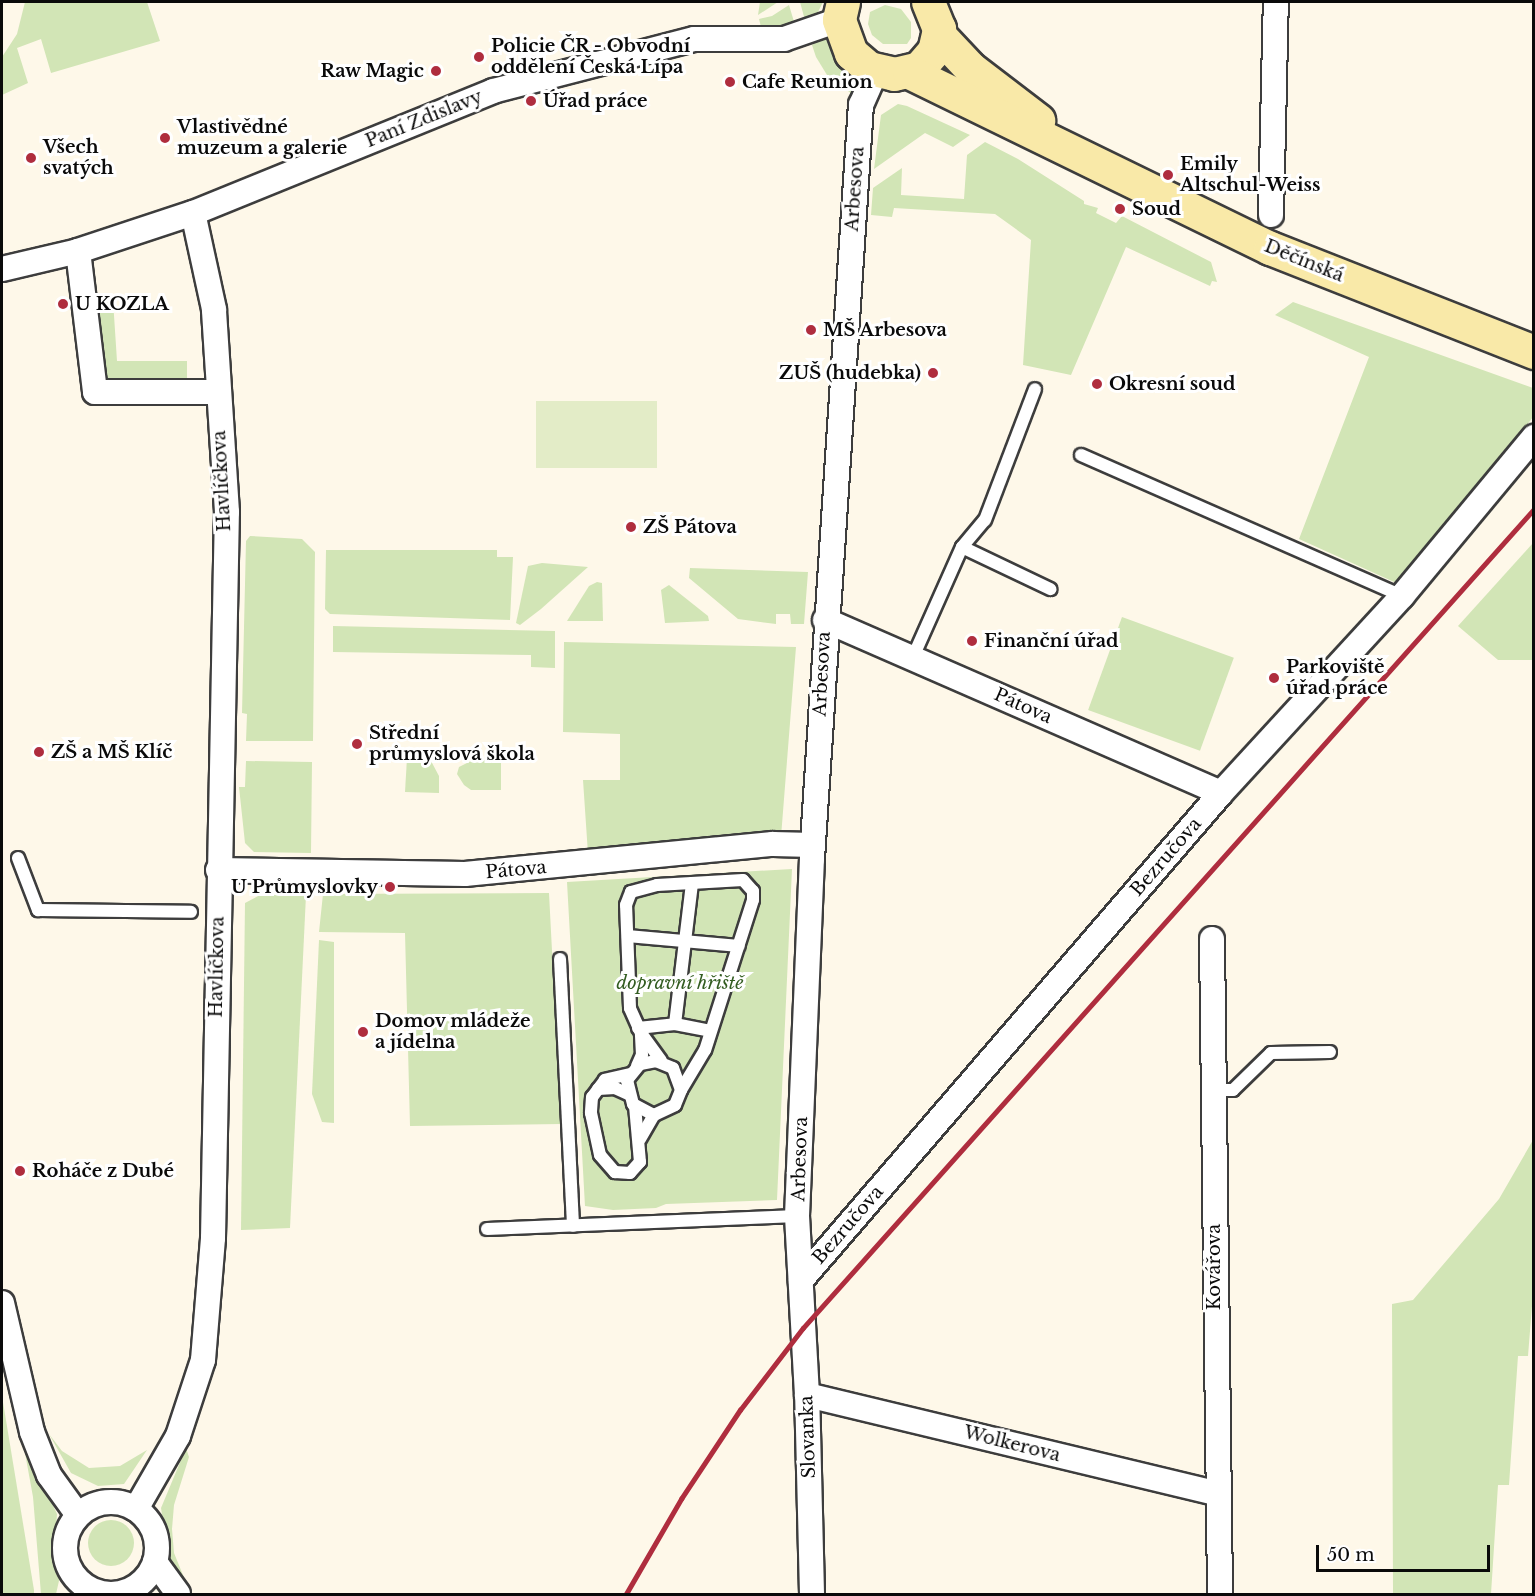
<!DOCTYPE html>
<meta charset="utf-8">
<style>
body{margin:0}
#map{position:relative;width:1535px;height:1596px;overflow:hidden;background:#fef8e9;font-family:"Libre Baskerville",serif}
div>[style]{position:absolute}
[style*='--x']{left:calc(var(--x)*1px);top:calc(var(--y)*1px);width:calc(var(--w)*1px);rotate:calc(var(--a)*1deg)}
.green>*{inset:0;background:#d2e5b6;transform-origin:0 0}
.round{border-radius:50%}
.pitch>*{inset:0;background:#e3ecc7;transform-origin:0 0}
.roads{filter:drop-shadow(2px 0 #3d3d3d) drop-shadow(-2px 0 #3d3d3d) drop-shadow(0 2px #3d3d3d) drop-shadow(0 -2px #3d3d3d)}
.lane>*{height:12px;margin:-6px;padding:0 6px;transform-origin:6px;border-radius:6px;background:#fff}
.street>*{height:24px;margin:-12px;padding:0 12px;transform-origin:12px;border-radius:12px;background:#fff}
.street>.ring{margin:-12px;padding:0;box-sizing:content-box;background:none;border:24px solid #fff;border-radius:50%}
.secondary>*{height:33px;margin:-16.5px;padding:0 16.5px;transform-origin:16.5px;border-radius:16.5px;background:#f9e9a8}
.rail>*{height:4.5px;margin:-2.25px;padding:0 2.25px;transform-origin:2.25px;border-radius:2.25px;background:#af2d3e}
.dots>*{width:16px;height:16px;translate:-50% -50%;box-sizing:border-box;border:3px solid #fff;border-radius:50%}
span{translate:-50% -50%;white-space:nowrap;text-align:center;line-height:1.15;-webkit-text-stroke:6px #fff;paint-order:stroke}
.poi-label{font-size:18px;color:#0a0a0a;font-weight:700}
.left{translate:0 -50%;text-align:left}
.right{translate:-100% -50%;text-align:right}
.street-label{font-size:18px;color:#0a0a0a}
.park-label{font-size:18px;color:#325c20;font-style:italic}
.frame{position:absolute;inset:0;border:3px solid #0a0a0a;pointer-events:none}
.scale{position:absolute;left:1316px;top:1545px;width:174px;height:27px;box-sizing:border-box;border:3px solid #0a0a0a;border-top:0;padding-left:8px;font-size:18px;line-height:21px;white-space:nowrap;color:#0a0a0a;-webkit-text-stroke:4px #fff;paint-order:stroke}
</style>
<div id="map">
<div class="green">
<div style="clip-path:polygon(25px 2px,147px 2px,160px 41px,51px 73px,41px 39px,17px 48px,28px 83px,2px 95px,2px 57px,17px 34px)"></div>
<div style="clip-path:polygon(760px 2px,778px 2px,758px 15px)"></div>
<div style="clip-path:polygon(800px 2px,823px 2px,816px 16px,806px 24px)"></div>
<div style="clip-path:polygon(789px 5px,795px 25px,761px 27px,759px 19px,772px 16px)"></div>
<div style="clip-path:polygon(885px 5px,901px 9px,911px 22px,911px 38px,907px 44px,883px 44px,872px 35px,868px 24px,870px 12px)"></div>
<div style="clip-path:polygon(829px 34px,865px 78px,852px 94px,827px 75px,816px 57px,812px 45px)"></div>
<div style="clip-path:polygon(898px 104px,907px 106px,970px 135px,953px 147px,925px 133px,874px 169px,881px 115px)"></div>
<div style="clip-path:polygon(985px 142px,1018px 159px,1084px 201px,1084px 204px,1098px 208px,1096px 213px,1116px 223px,1122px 216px,1211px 262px,1217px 282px,1212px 281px,1210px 286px,1126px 247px,1071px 375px,1023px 365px,1031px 240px,995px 214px,894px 208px,892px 217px,871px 215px,873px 188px,902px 168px,901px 195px,964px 199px,967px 155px)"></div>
<div style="clip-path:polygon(113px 300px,117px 361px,187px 361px,187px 384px,100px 382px,97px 301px)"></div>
<div style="clip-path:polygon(1293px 302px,1533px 388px,1533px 417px,1403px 586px,1299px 539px,1369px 357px,1275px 315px)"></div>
<div style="clip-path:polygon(250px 536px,302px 539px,315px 552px,313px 741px,246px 741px,247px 714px,242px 713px,246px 541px)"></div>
<div style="clip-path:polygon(1533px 543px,1533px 660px,1498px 660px,1458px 626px)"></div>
<div style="clip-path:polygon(326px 550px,497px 550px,497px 557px,513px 557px,510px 620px,330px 614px,325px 609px)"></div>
<div style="clip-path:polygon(542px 563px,588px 567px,541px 609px,520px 625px,516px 623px,528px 566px)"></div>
<div style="clip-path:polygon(690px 568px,808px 572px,804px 624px,791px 624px,790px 614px,776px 614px,776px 624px,738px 619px,689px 578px)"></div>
<div style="clip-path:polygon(597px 582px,602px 583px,603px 621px,567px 621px,589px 586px)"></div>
<div style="clip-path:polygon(669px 585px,708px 616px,709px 621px,665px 623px,661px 590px)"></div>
<div style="left:1122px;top:617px;width:119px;height:99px;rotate:20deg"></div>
<div style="clip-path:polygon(333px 626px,555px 631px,555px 668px,531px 667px,531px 655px,333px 652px)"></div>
<div style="clip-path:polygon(564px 642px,796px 647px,781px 837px,588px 854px,583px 780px,620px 780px,620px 734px,563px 732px)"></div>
<div style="clip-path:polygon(407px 758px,431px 761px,439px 776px,439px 793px,405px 792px)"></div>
<div style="clip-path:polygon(473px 760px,501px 760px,501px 790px,471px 790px,464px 785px,457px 774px,459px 767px)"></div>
<div style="clip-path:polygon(246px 761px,312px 762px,311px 853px,254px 852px,245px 843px,239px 787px,245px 787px)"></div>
<div style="clip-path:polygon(792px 869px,777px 1200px,666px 1204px,656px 1208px,613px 1210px,585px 1206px,567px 882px)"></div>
<div style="clip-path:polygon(549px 893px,561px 1124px,410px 1126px,405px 933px,319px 932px,323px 894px)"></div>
<div style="clip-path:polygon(260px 895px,306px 895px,290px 1228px,241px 1230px,245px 903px)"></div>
<div style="clip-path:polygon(319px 940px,334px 942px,334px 1123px,322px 1122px,312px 1094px)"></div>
<div style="clip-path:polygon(1533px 1140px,1534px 1281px,1528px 1356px,1518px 1356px,1509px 1485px,1498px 1485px,1491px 1594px,1393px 1594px,1392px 1304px,1413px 1300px,1499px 1199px)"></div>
<div style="clip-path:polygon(2px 1396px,34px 1590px,34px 1594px,2px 1594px)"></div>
<div style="clip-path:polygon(49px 1434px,62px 1451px,89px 1468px,120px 1466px,147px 1450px,124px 1484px,98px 1486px,71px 1473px)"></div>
<div style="clip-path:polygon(23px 1442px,57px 1514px,55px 1544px,61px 1572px,56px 1594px,41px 1594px,33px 1497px)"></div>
<div style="clip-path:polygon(186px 1448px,189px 1457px,174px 1505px,172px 1529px,174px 1553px,185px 1580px,170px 1565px,161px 1508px)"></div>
<div class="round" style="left:88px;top:1520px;width:46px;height:46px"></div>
</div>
<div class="pitch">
<div style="left:536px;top:401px;width:121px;height:67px"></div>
</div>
<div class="roads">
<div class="lane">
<div style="--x:1081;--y:455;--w:351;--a:23.7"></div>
<div style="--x:962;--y:547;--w:98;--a:25.5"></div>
<div style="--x:913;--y:657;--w:120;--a:-66"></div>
<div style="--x:962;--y:547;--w:35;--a:-50"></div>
<div style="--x:985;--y:520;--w:140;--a:-69.1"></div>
<div style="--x:18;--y:858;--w:56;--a:69"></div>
<div style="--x:38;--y:910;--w:153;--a:0.7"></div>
<div style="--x:628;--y:936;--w:111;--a:5.1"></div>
<div style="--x:560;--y:959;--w:267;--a:87.2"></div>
<div style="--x:675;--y:1024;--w:142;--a:-83.1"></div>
<div style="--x:638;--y:1028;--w:37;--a:-6"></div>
<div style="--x:675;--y:1024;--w:36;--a:11"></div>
<div style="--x:641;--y:1033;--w:34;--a:54"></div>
<div style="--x:637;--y:1066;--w:12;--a:-66"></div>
<div style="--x:642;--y:1055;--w:22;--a:-93"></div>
<div style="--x:641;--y:1033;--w:27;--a:-114"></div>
<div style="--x:630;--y:1008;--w:103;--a:-92.2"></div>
<div style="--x:626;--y:905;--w:14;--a:-69"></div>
<div style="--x:631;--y:892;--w:27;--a:-15"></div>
<div style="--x:657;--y:885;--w:86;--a:-3.3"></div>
<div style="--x:743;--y:880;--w:15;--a:48"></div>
<div style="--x:753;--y:891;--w:9;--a:90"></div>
<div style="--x:753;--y:900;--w:157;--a:107.7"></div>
<div style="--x:705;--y:1050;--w:47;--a:121"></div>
<div style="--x:630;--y:1074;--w:26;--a:167"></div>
<div style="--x:605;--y:1080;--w:21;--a:127"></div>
<div style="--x:592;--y:1097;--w:16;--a:94"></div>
<div style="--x:591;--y:1113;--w:43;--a:77.9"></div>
<div style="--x:600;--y:1155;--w:23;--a:49"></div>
<div style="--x:615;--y:1172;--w:15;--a:4"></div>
<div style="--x:630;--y:1173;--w:15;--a:-48"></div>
<div style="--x:640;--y:1162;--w:56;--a:-95.1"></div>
<div style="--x:598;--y:1089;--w:17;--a:-3"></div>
<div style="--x:615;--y:1088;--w:14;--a:25"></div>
<div style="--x:1213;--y:1090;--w:20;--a:0"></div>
<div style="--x:1233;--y:1090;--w:53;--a:-44.2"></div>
<div style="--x:1271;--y:1053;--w:59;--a:-1"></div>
<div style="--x:640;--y:1139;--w:28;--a:-60"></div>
<div style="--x:654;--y:1115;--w:23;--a:-25"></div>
<div style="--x:675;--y:1105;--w:16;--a:-68"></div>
<div style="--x:681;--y:1090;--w:23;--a:-110"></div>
<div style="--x:673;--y:1068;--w:18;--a:-158"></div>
<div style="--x:656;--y:1061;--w:16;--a:169"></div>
<div style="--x:640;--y:1064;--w:21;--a:129"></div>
<div style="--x:627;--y:1080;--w:25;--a:76"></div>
<div style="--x:633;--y:1104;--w:24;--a:28"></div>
<div style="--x:487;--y:1229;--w:310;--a:-2.4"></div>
</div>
<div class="street">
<div style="--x:1271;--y:215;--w:213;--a:-88.7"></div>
<div style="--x:78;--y:251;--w:142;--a:83.1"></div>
<div style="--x:95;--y:392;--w:122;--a:0"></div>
<div style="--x:2;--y:269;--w:78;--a:-13.3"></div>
<div style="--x:78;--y:251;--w:121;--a:-18.3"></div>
<div style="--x:193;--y:213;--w:324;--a:-22.1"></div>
<div style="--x:493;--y:91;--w:208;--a:-14.5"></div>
<div style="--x:694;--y:39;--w:90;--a:0"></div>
<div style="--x:784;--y:39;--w:58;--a:-19.1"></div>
<div style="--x:825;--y:620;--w:432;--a:23.6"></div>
<div style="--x:218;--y:870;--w:247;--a:0.9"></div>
<div style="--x:465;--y:874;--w:309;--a:-5.6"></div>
<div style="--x:773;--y:844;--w:40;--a:1.4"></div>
<div style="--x:1212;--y:939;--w:655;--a:89.3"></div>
<div style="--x:801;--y:1280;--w:643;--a:-49.22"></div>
<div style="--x:1221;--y:793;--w:268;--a:-47.4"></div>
<div style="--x:1402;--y:596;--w:207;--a:-50.3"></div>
<div style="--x:2;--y:1303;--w:132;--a:76.9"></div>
<div style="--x:32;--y:1432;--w:46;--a:68.4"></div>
<div style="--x:49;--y:1475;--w:49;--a:54.1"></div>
<div style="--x:807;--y:1395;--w:421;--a:13.5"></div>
<div class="ring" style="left:65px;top:1502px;width:68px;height:68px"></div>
<div style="--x:136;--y:1509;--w:84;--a:-60.1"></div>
<div style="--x:178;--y:1436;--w:80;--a:-71.8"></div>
<div style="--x:203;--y:1360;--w:122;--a:-85.3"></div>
<div style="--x:213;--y:1238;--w:726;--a:-88.9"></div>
<div style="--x:227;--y:512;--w:203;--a:-93.7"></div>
<div style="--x:214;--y:309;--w:98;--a:-102.3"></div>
<div style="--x:155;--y:1562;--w:39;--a:54"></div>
<div style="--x:812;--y:1594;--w:199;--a:-91.4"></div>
<div style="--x:807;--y:1395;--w:179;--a:-93.2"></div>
<div style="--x:797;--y:1216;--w:358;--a:-87.6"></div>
<div style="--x:812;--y:858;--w:755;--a:-86.28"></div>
<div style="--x:861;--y:105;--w:37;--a:-66"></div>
</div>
<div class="secondary">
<div style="--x:843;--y:2;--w:18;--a:103"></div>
<div style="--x:839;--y:20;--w:35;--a:70"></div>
<div style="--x:851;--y:53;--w:23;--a:40"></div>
<div style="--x:869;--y:68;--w:26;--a:13"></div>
<div style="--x:894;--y:74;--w:26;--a:-13"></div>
<div style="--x:919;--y:68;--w:23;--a:-49"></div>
<div style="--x:934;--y:51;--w:23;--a:-77"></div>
<div style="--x:939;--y:29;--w:29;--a:-112"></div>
<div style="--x:939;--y:35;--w:45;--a:46.8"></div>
<div style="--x:970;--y:68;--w:86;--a:37.4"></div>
<div style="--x:909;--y:72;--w:402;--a:26"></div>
<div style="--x:1270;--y:248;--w:284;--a:21.5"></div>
</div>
</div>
<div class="rail">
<div style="--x:626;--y:1594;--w:110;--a:-59.9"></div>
<div style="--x:681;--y:1499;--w:107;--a:-56.5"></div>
<div style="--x:740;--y:1410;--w:103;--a:-52.5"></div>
<div style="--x:803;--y:1328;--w:1098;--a:-48.25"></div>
</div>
<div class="dots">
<div style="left:479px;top:57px;background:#af2d3e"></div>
<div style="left:436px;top:71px;background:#af2d3e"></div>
<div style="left:730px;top:82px;background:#af2d3e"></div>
<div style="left:531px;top:101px;background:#af2d3e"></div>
<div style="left:165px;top:138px;background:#af2d3e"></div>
<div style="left:31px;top:158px;background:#af2d3e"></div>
<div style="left:1168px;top:175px;background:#af2d3e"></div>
<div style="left:1120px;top:209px;background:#af2d3e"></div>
<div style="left:63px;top:304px;background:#af2d3e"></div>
<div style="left:811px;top:330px;background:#af2d3e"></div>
<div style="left:933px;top:373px;background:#af2d3e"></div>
<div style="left:1097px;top:384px;background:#af2d3e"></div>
<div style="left:631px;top:527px;background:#af2d3e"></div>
<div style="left:972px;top:641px;background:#af2d3e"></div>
<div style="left:1274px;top:678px;background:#af2d3e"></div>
<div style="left:357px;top:744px;background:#af2d3e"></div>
<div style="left:39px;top:752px;background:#af2d3e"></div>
<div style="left:390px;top:887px;background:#af2d3e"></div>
<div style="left:363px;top:1032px;background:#af2d3e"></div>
<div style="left:20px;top:1171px;background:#af2d3e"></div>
</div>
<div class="poi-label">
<span class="left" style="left:491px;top:57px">Policie ČR - Obvodní<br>oddělení Česká Lípa</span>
<span class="right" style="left:424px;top:71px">Raw Magic</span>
<span class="left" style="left:742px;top:82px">Cafe Reunion</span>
<span class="left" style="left:543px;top:101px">Úřad práce</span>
<span class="left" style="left:177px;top:138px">Vlastivědné<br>muzeum a galerie</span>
<span class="left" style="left:43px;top:158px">Všech<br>svatých</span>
<span class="left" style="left:1180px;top:175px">Emily<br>Altschul-Weiss</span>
<span class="left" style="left:1132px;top:209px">Soud</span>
<span class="left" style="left:75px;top:304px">U KOZLA</span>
<span class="left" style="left:823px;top:330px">MŠ Arbesova</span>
<span class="right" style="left:921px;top:373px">ZUŠ (hudebka)</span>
<span class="left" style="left:1109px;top:384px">Okresní soud</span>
<span class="left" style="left:643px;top:527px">ZŠ Pátova</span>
<span class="left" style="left:984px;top:641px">Finanční úřad</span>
<span class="left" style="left:1286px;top:678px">Parkoviště<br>úřad práce</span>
<span class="left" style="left:369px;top:744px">Střední<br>průmyslová škola</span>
<span class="left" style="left:51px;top:752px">ZŠ a MŠ Klíč</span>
<span class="right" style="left:378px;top:887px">U Průmyslovky</span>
<span class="left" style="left:375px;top:1032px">Domov mládeže<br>a jídelna</span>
<span class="left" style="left:32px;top:1171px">Roháče z Dubé</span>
</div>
<div class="street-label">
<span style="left:424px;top:119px;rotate:-22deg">Paní Zdislavy</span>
<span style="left:855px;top:189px;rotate:-86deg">Arbesova</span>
<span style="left:1304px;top:261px;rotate:22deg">Děčínská</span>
<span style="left:222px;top:481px;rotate:-93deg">Havlíčkova</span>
<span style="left:822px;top:674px;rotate:-87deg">Arbesova</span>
<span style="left:1023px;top:706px;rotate:24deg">Pátova</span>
<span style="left:1166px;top:857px;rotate:-49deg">Bezručova</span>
<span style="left:516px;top:870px;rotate:-5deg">Pátova</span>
<span style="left:217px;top:967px;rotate:-89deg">Havlíčkova</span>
<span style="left:800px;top:1159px;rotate:-88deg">Arbesova</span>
<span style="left:848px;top:1225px;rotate:-49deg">Bezručova</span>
<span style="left:1214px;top:1267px;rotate:-90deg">Kovářova</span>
<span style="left:808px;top:1437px;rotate:-92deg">Slovanka</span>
<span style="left:1012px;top:1444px;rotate:14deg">Wolkerova</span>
</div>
<div class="park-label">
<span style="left:680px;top:983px">dopravní hřiště</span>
</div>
<div class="frame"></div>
<div class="scale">50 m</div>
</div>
